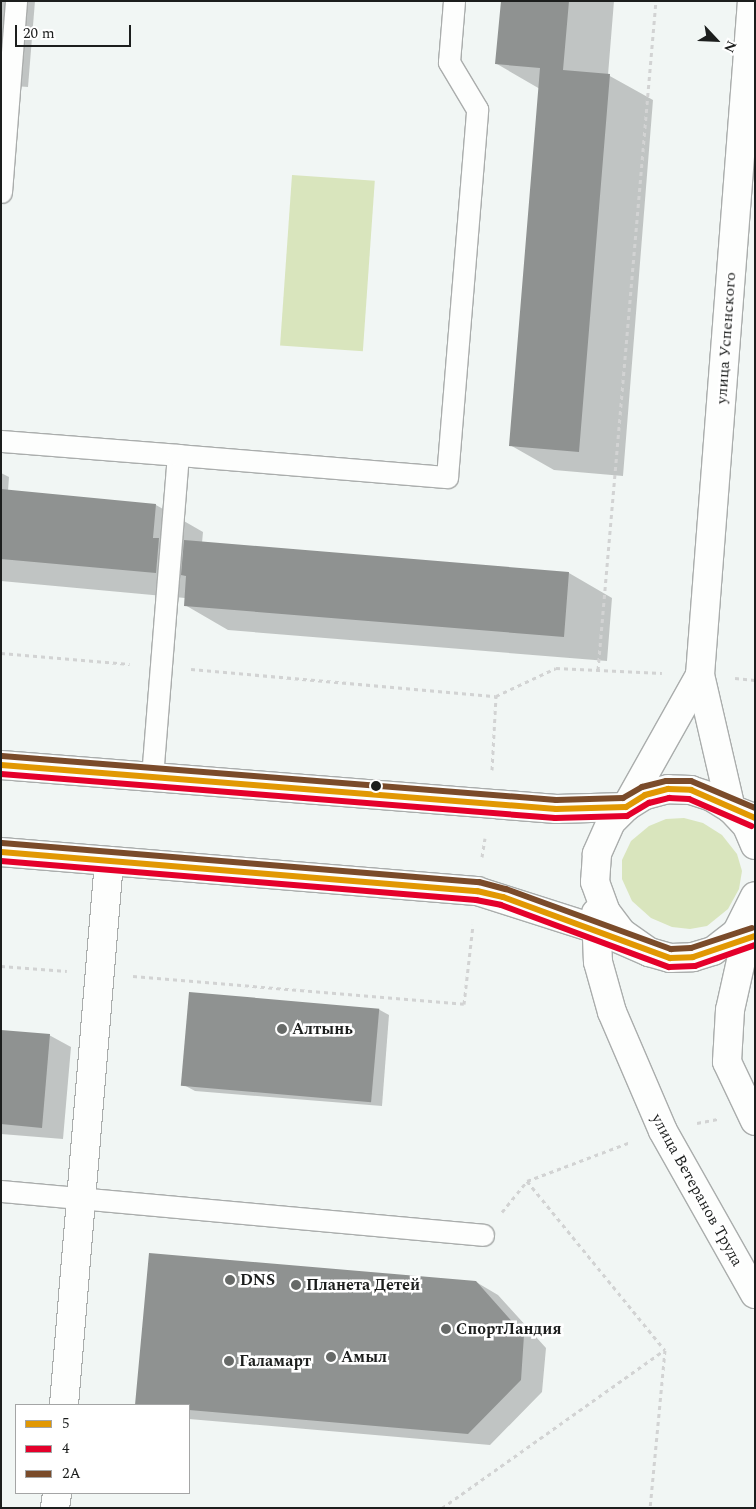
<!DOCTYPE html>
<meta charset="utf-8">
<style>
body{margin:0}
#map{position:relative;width:756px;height:1509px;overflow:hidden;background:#f1f6f4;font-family:Spectral,serif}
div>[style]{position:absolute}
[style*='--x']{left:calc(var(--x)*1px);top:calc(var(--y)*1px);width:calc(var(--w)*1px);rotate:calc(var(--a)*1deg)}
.green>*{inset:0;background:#d9e5bd;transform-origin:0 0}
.shadow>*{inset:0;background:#0003}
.building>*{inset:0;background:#8f9291;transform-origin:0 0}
.path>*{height:3px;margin-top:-1.5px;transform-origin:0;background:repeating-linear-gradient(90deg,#d2d3d3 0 4px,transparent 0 8px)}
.roads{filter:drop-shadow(1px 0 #aaadac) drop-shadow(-1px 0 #aaadac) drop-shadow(0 1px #aaadac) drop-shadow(0 -1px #aaadac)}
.service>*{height:21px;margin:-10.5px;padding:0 10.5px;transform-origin:10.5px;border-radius:10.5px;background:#fdfefd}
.minor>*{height:28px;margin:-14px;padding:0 14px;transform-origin:14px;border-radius:14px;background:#fdfefd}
.tertiary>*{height:28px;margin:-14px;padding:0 14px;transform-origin:14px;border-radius:14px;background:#fdfefd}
.secondary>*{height:28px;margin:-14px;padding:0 14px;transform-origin:14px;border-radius:14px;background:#fdfefd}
.bus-1>*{height:6px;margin:-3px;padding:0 3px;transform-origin:3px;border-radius:3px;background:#e19803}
.bus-2>*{height:6px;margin:-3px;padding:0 3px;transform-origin:3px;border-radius:3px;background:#e4002b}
.bus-3>*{height:6px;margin:-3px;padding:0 3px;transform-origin:3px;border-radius:3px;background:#7a4b2a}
.dots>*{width:14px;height:14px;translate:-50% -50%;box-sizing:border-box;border:2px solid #fff;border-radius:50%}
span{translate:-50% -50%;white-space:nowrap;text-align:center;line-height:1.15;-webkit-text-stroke:5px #fff;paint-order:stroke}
.street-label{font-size:16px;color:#1c1e1d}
.poi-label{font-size:16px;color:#1c1e1d;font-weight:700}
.left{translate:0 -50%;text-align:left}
.frame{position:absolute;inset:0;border:2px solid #1c1e1d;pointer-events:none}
.legend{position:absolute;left:15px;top:1404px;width:175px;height:90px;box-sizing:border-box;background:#fff;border:1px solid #a4a5a5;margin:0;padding:6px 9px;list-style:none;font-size:15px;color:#1c1e1d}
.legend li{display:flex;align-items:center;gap:10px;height:25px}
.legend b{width:25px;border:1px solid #a4a5a5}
.north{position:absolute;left:691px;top:15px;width:50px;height:50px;-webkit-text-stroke:4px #fff;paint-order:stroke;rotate:115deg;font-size:14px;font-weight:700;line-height:20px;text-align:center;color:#1c1e1d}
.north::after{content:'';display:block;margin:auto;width:18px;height:22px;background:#1c1e1d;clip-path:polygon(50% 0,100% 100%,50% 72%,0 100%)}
.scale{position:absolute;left:15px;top:25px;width:116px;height:22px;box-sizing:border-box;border:2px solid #1c1e1d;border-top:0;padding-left:6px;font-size:15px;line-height:18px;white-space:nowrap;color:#1c1e1d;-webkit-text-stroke:4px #fff;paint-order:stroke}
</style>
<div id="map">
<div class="green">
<div style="left:292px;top:175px;width:83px;height:171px;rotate:4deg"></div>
<div style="clip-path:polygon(684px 818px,703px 823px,722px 835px,737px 854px,742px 871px,739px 889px,728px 909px,707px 926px,690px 929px,672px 927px,651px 918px,632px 901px,622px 879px,622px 860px,631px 841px,649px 826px,666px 819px)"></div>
</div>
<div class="shadow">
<div style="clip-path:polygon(1px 1px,35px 1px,28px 87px,1px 85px)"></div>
<div style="clip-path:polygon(502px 1px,614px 1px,608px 75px,653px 100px,623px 476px,554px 470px,510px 445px,540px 89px,497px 64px)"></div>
<div style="clip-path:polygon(1px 473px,9px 477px,8px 491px,156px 505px,203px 532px,202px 543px,569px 573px,612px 598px,607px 661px,228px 630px,185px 605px,185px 598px,1px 581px)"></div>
<div style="clip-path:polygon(378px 1009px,389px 1015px,382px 1106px,195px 1091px,184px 1085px)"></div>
<div style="clip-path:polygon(1px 1031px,49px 1035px,71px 1047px,63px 1139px,1px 1134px)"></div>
<div style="clip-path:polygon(476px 1282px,498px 1295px,546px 1348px,542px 1392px,490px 1445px,189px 1419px,189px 1405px,137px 1404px)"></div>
</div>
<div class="building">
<div style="clip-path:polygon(501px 1px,569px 1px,563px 70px,610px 74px,579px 452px,509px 446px,540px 68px,495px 64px)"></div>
<div style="clip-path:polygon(1px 489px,156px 504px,153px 538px,159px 538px,156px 573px,1px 559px)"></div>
<div style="clip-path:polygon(184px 540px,569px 572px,564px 637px,184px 606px,186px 576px,181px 575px)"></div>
<div style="left:189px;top:992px;width:191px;height:94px;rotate:5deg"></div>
<div style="clip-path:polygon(1px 1030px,50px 1034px,42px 1128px,1px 1124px)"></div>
<div style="clip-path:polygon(149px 1253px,476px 1281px,524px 1335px,521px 1380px,468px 1434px,189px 1410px,189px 1405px,135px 1405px)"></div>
</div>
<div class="path">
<div style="--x:1;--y:653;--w:129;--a:4.9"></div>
<div style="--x:191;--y:669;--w:306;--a:5.1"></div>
<div style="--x:598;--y:670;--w:672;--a:-85.05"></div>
<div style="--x:735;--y:678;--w:20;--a:6"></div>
<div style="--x:492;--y:770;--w:74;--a:-86.9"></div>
<div style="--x:496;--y:696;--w:66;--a:-25"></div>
<div style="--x:556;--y:668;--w:106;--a:2.7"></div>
<div style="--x:482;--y:857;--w:19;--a:-81"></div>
<div style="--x:1;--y:966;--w:66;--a:4.3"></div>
<div style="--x:133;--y:976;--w:332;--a:4.8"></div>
<div style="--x:464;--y:1004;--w:80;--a:-83.5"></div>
<div style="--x:697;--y:1123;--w:21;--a:-11"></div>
<div style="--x:527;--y:1181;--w:218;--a:50.8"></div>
<div style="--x:665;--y:1350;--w:159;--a:95.4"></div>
<div style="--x:502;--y:1212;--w:40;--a:-51"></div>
<div style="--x:527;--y:1181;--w:111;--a:-20.6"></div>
<div style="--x:442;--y:1508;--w:272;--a:-35.4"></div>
</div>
<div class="roads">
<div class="service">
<div style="--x:1;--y:192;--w:192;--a:-85.5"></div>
<div style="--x:1;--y:441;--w:178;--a:4.5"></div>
<div style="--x:152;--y:777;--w:323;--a:-85.4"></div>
<div style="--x:178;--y:455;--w:270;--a:4.7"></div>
<div style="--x:447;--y:477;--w:369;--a:-85.3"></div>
<div style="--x:477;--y:109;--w:55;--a:-120.8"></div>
<div style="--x:449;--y:62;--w:61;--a:-85.3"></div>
<div style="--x:1;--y:1191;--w:484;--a:5.2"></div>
</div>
<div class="minor">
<div style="--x:64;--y:1405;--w:546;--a:-85.27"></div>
<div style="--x:55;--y:1508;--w:15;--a:-82"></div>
</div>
<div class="tertiary">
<div style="--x:626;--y:807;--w:151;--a:-60.7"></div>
<div style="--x:749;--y:816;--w:19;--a:-159"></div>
<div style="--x:731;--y:809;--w:138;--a:-103"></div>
<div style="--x:700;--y:675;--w:676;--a:-85.59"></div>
</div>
<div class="secondary">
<div style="--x:1;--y:765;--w:557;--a:4.53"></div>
<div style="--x:556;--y:809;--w:70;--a:-1.6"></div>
<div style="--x:755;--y:845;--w:21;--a:-113"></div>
<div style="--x:747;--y:826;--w:23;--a:-133"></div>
<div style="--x:731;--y:809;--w:22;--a:-148"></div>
<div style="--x:712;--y:797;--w:22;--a:-162"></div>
<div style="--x:691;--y:790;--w:23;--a:-178"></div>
<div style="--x:668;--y:789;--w:24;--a:165"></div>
<div style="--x:645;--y:795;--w:22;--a:148"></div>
<div style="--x:626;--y:807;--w:21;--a:135"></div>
<div style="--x:611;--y:822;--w:35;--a:114"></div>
<div style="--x:597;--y:854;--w:28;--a:94"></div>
<div style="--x:595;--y:882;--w:32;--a:70"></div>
<div style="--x:606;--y:912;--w:26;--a:53"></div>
<div style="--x:622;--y:933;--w:33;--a:35"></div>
<div style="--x:649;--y:952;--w:22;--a:16"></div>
<div style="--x:670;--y:958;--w:23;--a:-2"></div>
<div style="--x:693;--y:957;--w:21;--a:-17"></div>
<div style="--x:713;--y:951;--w:31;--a:-38"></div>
<div style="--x:737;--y:932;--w:40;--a:-63.4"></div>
<div style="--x:1;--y:852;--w:478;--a:4.7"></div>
<div style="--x:477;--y:891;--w:125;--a:17.7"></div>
<div style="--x:596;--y:929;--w:58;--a:23.5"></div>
<div style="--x:596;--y:913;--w:49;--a:87.7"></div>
<div style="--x:598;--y:962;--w:52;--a:74.4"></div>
<div style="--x:612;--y:1012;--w:129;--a:66.8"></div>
<div style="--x:663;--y:1131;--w:187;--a:60.6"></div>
<div style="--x:751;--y:916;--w:96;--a:102.6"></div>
<div style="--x:730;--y:1010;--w:52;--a:93.3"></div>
<div style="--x:727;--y:1062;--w:65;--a:64.6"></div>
</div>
</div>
<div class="bus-1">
<div style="--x:1;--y:765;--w:557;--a:4.53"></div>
<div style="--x:556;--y:809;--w:70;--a:-1.6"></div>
<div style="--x:626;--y:807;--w:22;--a:-32"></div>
<div style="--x:645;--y:795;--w:24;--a:-15"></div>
<div style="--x:668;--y:789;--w:23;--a:2"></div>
<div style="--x:691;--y:790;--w:70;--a:23.6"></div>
<div style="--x:1;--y:852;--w:478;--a:4.7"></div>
<div style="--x:477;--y:891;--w:27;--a:13"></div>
<div style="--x:503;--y:897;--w:178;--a:20.1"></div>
<div style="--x:670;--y:958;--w:23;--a:-2"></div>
<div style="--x:693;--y:957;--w:65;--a:-18.7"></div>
</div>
<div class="bus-2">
<div style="--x:1;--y:774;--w:556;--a:4.54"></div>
<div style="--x:555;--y:818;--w:72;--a:-1.6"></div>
<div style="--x:627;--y:816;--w:26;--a:-31"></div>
<div style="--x:649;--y:803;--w:21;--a:-14"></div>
<div style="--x:669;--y:798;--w:20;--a:3"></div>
<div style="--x:689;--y:799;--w:68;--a:23.5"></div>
<div style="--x:1;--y:861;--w:477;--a:4.7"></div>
<div style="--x:476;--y:900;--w:25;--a:11"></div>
<div style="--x:501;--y:905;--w:179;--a:20.3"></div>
<div style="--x:669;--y:967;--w:26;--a:-2"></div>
<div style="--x:695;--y:966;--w:64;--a:-19.3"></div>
</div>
<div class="bus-3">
<div style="--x:2;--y:756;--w:556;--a:4.54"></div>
<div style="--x:556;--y:800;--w:67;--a:-1.7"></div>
<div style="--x:623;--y:798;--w:22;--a:-30"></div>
<div style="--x:642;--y:787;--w:25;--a:-14"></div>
<div style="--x:666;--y:781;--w:25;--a:0"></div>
<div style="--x:691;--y:781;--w:69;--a:22.9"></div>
<div style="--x:2;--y:843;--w:479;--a:4.7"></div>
<div style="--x:479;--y:882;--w:28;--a:15"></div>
<div style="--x:506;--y:889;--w:176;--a:20"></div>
<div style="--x:671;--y:949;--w:20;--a:-3"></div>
<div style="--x:691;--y:948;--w:64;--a:-18.2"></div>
</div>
<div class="dots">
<div style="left:376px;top:786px;background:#1c1e1d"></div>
<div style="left:282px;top:1029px;background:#676a68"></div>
<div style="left:230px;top:1280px;background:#676a68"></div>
<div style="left:296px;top:1285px;background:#676a68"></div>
<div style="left:446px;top:1329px;background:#676a68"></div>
<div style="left:331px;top:1357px;background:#676a68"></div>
<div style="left:229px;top:1361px;background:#676a68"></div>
</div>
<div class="street-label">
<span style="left:726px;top:338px;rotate:-86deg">улица Успенского</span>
<span style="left:697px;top:1190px;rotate:61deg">улица Ветеранов Труда</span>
</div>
<div class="poi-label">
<span class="left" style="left:292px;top:1029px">Алтынь</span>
<span class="left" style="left:240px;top:1280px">DNS</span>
<span class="left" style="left:306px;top:1285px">Планета Детей</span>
<span class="left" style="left:456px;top:1329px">СпортЛандия</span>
<span class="left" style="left:341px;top:1357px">Амыл</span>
<span class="left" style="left:239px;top:1361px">Галамарт</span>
</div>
<div class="frame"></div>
<ul class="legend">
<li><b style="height:6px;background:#e19803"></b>5</li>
<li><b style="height:6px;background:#e4002b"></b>4</li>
<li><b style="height:6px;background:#7a4b2a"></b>2А</li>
</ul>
<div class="north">N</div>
<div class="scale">20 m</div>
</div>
